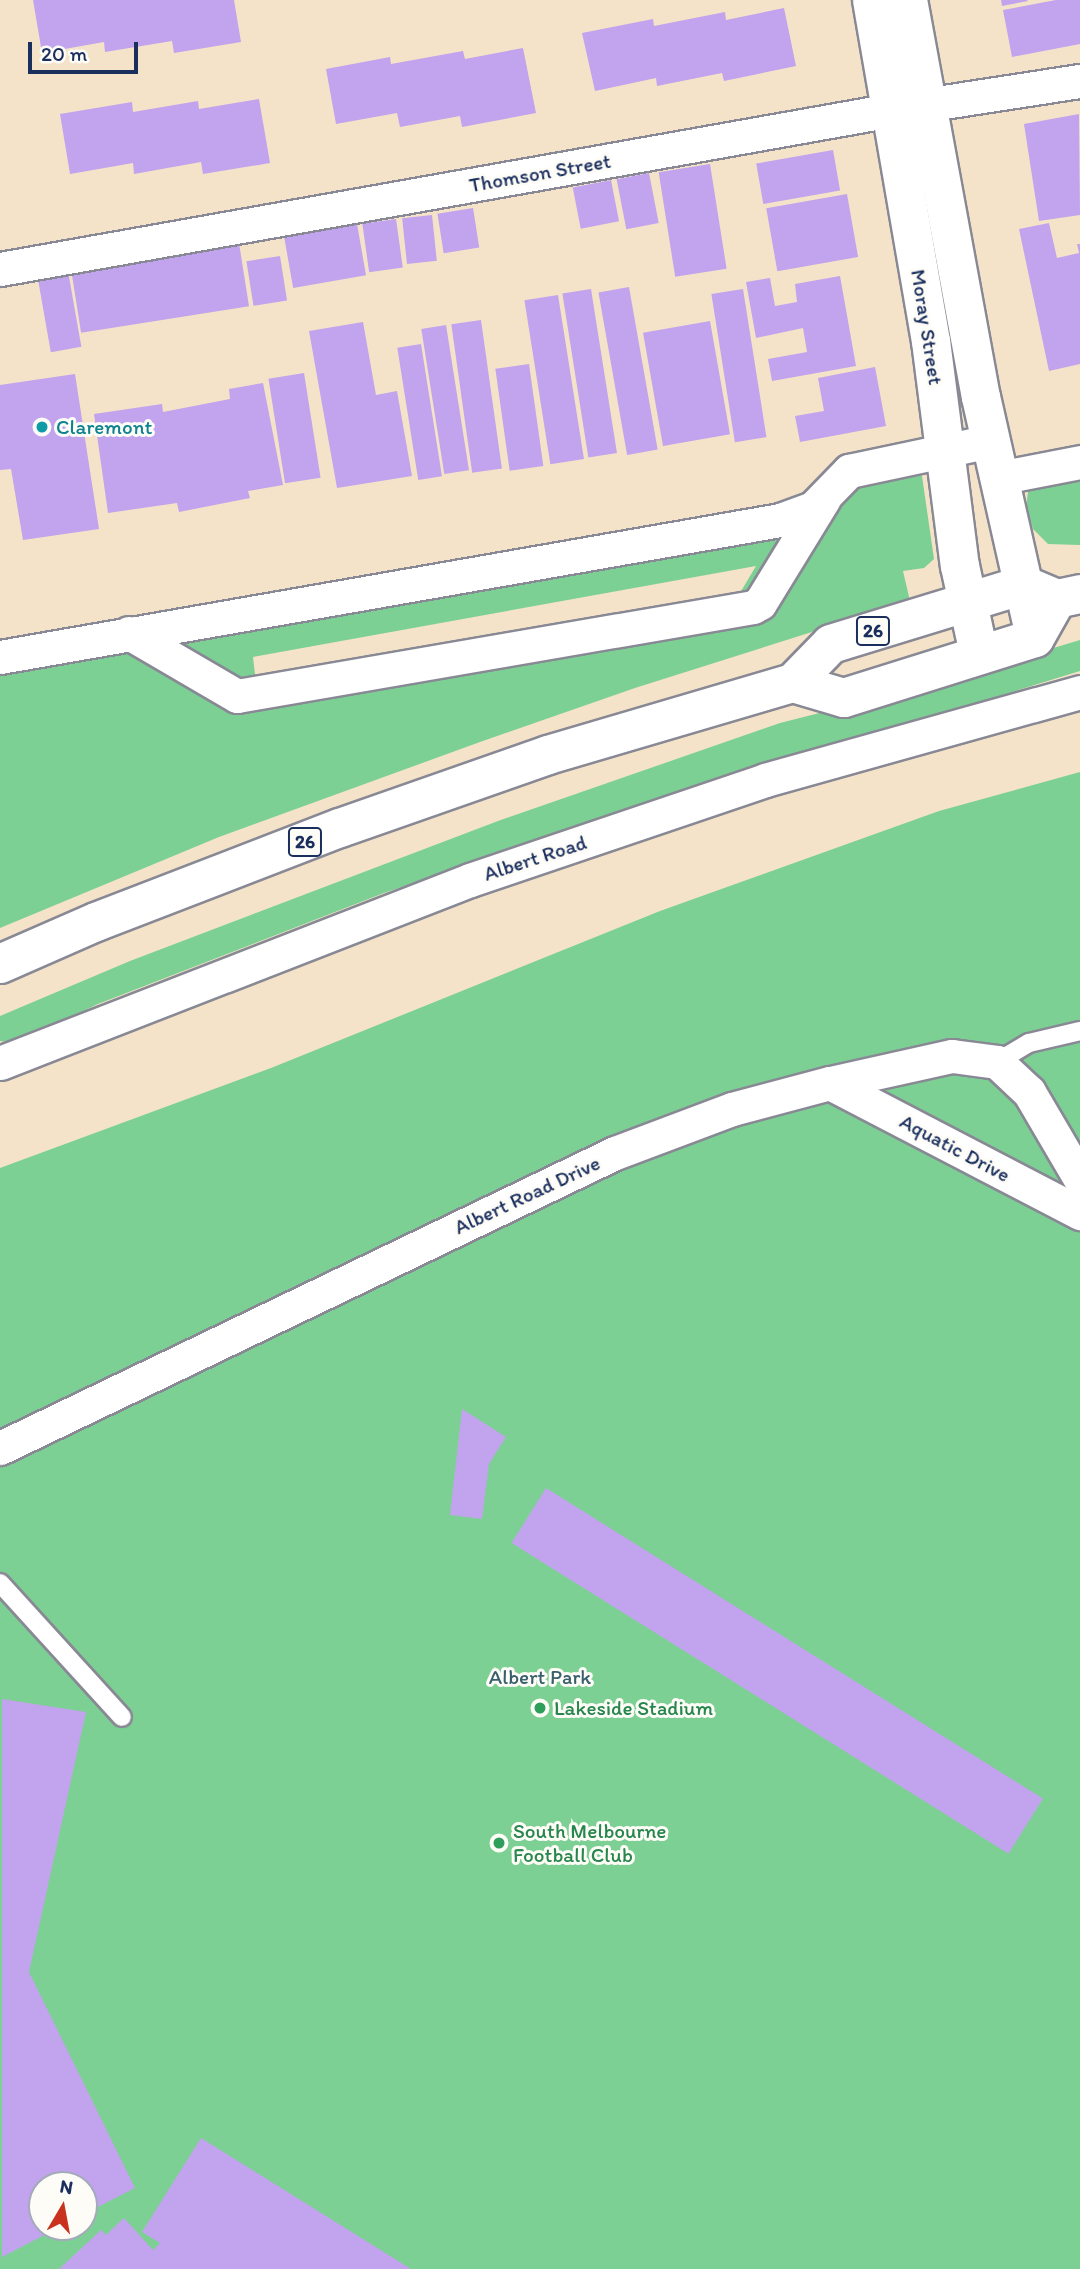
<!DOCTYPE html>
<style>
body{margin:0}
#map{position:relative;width:1080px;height:2269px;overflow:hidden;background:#f4e3c9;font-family:Itim,sans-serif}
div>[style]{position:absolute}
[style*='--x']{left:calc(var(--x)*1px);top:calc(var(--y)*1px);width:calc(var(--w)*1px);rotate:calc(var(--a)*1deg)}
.green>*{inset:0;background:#7dd093}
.building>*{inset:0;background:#c2a3ed;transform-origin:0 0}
.roads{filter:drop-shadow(2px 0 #888994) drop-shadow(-2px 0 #888994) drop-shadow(0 2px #888994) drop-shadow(0 -2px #888994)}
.lane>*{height:18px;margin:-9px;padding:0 9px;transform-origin:9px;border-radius:9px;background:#fff}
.street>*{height:33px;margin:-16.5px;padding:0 16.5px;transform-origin:16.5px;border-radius:16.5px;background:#fff}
.secondary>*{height:38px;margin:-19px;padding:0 19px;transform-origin:19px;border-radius:19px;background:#fff}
.primary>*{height:38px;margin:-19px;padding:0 19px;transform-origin:19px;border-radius:19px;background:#fff}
.dots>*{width:19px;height:19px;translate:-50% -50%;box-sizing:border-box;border:4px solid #fdfcf7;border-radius:50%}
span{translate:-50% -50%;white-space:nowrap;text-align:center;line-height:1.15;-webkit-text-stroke:6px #fdfcf7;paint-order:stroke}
.shield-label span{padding:2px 5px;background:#fdfcf7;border:2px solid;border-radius:5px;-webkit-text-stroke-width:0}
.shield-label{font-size:19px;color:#1b2f5e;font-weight:700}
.street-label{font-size:21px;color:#1b2f5e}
.culture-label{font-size:21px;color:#0d838f}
.left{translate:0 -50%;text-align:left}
.park-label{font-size:21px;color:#385f6e}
.leisure-label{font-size:21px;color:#27864d}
.north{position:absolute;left:28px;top:2171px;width:70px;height:70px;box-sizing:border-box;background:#fdfcf7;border:2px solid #a3aaba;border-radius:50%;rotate:10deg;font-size:19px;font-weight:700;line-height:28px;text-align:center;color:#1b2f5e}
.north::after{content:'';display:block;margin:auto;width:24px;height:32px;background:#c8321e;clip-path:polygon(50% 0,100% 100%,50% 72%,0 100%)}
.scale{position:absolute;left:28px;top:42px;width:110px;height:32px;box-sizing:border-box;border:4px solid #1b2f5e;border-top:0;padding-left:9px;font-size:21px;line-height:24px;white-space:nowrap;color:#1b2f5e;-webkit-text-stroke:5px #fdfcf7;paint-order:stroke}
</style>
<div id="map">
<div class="green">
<div style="clip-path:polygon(911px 472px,922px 476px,934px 559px,924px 568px,903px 571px,910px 601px,635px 688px,480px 742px,219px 837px,0 928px,0 673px,130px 651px,231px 706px,762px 616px,852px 483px)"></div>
<div style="clip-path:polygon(1080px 477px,1080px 545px,1048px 544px,1033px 529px,1026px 507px,1028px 492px,1035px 485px)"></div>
<div style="clip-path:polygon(788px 533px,755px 595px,737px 598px,756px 566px,253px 657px,256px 683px,252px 687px,161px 642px)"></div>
<div style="clip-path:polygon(1080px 640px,1080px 671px,602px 819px,384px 893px,98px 1004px,15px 1044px,0 1041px,0 1016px,130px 961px,498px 821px,780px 723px,930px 685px)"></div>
<div style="clip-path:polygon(evenodd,1080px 772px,1080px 2269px,0 2269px,0 1168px,271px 1068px,660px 911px,939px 811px,1080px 772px,42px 2185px,84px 2185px,84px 2227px,42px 2227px,42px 2185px)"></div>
</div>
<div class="building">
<div style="clip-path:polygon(33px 0,234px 0,241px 42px,174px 53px,172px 41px,105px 52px,104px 42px,42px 53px)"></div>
<div style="clip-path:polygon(1001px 0,1027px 0,1028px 1px,1002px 6px)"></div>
<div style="clip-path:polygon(1056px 0,1080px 0,1080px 44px,1012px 57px,1003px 10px)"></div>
<div style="clip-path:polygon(784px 8px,796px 66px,724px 81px,722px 73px,657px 86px,656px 78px,595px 91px,582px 33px,653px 19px,654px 26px,725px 12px,726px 20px)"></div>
<div style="clip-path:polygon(523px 48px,536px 113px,462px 127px,460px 116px,400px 127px,397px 113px,336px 124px,326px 69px,390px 57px,391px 64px,463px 51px,465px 59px)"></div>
<div style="clip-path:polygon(259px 99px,270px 163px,203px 174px,201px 162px,134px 174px,133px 163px,70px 174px,60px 114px,132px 102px,133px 112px,198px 101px,199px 109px)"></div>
<div style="clip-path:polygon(1079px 114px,1080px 215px,1039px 221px,1024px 124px)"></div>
<div style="left:833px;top:150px;width:41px;height:78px;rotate:80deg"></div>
<div style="left:710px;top:164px;width:106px;height:52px;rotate:81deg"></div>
<div style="left:649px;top:173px;width:51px;height:33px;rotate:79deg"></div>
<div style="left:611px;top:180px;width:42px;height:39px;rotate:79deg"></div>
<div style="left:847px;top:194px;width:64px;height:82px;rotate:80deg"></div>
<div style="left:473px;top:208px;width:40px;height:36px;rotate:81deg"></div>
<div style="left:432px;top:215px;width:46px;height:30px;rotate:84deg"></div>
<div style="left:396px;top:219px;width:49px;height:34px;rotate:82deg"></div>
<div style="clip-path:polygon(1049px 223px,1057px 258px,1079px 253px,1077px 244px,1080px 244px,1080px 364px,1049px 371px,1019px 229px)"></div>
<div style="left:357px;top:224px;width:52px;height:74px;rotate:80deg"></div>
<div style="left:239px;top:243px;width:64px;height:170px;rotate:81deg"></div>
<div style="left:280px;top:256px;width:45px;height:34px;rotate:81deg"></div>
<div style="left:68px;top:271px;width:77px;height:31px;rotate:80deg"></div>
<div style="clip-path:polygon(840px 276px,856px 366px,772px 381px,768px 359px,807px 352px,803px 328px,756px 338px,746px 282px,770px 278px,775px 306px,797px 302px,795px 284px)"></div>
<div style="left:629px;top:287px;width:165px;height:31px;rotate:80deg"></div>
<div style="left:591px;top:289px;width:166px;height:29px;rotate:81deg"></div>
<div style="left:743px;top:289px;width:150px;height:32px;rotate:81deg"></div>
<div style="left:558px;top:295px;width:166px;height:34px;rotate:81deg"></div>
<div style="left:481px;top:320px;width:150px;height:30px;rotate:82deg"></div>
<div style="left:710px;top:321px;width:115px;height:68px;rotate:80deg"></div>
<div style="clip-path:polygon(363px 322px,376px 395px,397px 391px,412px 476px,337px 488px,309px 331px)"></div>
<div style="left:446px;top:325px;width:147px;height:25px;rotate:81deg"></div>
<div style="left:421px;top:344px;width:134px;height:24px;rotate:81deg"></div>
<div style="left:529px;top:364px;width:103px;height:34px;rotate:82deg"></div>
<div style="clip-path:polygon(875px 367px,886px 426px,800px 442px,795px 416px,824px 411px,818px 378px)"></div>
<div style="left:304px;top:373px;width:106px;height:36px;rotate:81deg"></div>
<div style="clip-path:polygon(75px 374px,99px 529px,23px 540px,11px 469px,0 470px,0 385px)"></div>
<div style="clip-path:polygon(263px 383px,283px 485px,248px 491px,250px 498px,179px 512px,177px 503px,108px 513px,94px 414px,162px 404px,163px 412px,230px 399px,229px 389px)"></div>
<div style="clip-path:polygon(462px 1409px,506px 1437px,489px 1464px,482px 1519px,450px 1515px)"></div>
<div style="left:546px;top:1488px;width:586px;height:65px;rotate:32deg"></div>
<div style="clip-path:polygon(2px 1699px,86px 1712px,29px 1972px,135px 2188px,84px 2214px,84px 2185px,42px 2185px,42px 2227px,60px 2227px,2px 2257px)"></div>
<div style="clip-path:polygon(201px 2138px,411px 2269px,59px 2269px,101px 2230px,106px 2235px,124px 2218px,153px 2250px,160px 2243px,142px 2232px)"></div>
</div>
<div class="roads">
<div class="lane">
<div style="--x:997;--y:1062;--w:37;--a:-31"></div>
<div style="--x:1029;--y:1043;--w:52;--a:-13.2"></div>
<div style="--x:0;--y:1583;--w:181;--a:47.7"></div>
</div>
<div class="street">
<div style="--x:0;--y:269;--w:906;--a:-10.11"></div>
<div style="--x:892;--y:110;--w:190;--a:-8.8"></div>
<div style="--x:998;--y:478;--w:84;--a:-11"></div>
<div style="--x:129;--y:633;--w:125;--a:30.3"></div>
<div style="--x:237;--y:696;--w:524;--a:-9.79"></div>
<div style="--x:753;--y:607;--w:8;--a:-30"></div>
<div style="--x:760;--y:603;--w:121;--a:-58.5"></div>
<div style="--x:0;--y:657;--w:792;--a:-9.96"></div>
<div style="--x:780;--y:520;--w:35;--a:-20"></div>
<div style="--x:813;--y:508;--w:52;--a:-45.8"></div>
<div style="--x:849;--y:471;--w:144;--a:-12"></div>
<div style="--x:0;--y:1063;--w:504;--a:-21.27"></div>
<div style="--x:470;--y:880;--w:311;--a:-18.7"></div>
<div style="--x:765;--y:780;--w:327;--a:-15.6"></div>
<div style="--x:830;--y:1083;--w:282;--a:27.5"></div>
<div style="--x:0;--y:1448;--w:682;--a:-25.63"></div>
<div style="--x:615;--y:1153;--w:125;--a:-20.6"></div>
<div style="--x:732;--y:1109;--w:101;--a:-14.9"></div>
<div style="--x:830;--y:1083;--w:125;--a:-12.5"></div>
<div style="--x:952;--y:1056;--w:45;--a:7.6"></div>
<div style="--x:997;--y:1062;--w:44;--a:43.2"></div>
<div style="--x:1029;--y:1092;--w:101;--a:59.6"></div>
</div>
<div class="secondary">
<div style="--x:872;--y:0;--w:346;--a:80.2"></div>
<div style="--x:931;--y:341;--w:227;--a:82.7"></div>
<div style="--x:960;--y:566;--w:90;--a:77.8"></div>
<div style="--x:908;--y:0;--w:404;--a:79.6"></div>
<div style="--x:981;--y:397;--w:228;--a:77.3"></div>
</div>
<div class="primary">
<div style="--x:793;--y:683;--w:53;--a:16.4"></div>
<div style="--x:844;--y:698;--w:200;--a:-17.4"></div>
<div style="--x:1035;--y:638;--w:45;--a:-60.6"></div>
<div style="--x:0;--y:964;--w:105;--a:-23.6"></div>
<div style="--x:96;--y:922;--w:261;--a:-21.1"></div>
<div style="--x:340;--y:828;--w:220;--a:-19.3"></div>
<div style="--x:548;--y:755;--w:255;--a:-16.4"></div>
<div style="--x:793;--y:683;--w:54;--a:-45.7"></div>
<div style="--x:831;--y:644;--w:202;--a:-17"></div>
<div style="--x:1024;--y:585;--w:36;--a:23"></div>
<div style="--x:1057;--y:599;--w:24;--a:-12"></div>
</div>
</div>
<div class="dots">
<div style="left:42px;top:427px;background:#0f9aa8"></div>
<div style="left:540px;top:1708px;background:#2e9e5b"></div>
<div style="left:499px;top:1843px;background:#2e9e5b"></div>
</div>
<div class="shield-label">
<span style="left:873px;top:631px">26</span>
<span style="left:305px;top:842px">26</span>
</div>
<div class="street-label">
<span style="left:540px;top:173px;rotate:-10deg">Thomson Street</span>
<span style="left:927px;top:327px;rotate:81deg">Moray Street</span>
<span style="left:535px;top:858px;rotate:-18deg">Albert Road</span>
<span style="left:955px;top:1148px;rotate:28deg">Aquatic Drive</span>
<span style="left:527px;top:1195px;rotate:-25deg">Albert Road Drive</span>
</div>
<div class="culture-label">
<span class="left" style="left:56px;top:427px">Claremont</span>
</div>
<div class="park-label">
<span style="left:540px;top:1677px">Albert Park</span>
</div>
<div class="leisure-label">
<span class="left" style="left:554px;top:1708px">Lakeside Stadium</span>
<span class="left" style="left:513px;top:1843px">South Melbourne<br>Football Club</span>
</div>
<div class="north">N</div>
<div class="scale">20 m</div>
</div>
